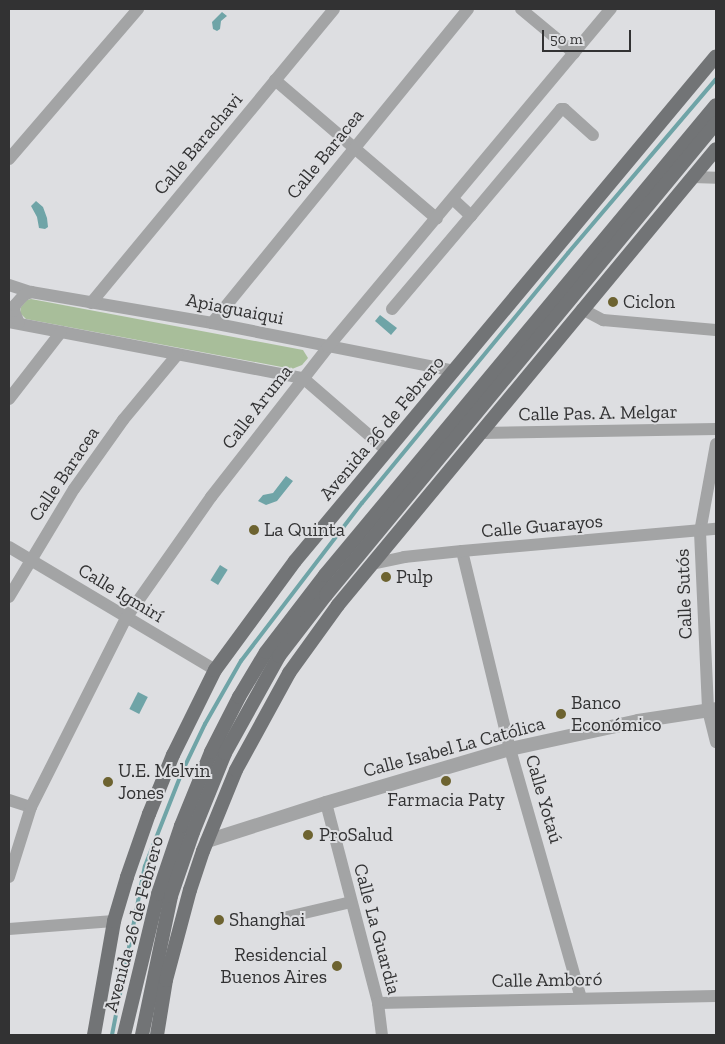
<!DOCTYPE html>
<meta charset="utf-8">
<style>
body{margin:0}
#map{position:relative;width:725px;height:1044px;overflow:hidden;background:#dddee1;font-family:"Zilla Slab",serif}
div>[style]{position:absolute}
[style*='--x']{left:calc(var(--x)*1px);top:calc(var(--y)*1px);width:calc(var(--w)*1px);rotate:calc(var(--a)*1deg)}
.green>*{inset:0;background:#a8be9a}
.water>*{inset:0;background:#6fa4a7;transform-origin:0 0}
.stream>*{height:4px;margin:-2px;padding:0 2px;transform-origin:2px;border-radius:2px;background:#6fa4a7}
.minor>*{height:12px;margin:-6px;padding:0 6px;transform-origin:6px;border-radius:6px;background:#a3a4a5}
.tertiary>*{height:14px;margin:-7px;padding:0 7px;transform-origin:7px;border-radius:7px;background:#a3a4a5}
.primary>*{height:14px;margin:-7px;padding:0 7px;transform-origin:7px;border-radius:7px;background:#727476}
.dots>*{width:14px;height:14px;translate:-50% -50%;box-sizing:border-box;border:2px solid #dddee1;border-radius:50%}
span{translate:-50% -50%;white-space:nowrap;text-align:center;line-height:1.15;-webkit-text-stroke:4px #dddee1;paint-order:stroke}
.street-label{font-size:19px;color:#323233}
.poi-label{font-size:19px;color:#323233}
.left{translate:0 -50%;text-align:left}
.right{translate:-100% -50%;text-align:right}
.frame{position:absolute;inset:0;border:10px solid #323233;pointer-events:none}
.scale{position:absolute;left:542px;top:30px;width:89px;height:22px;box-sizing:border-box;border:2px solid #323233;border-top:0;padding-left:6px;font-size:15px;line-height:18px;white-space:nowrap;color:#323233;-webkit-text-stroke:4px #dddee1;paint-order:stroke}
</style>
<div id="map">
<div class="green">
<div style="clip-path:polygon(31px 299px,303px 350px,308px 358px,302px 365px,292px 369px,26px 319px,20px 313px,21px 307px,27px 300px)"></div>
</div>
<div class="water">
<div style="clip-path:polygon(222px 12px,227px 16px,221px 21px,220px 29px,217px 31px,213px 29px,212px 22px)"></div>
<div style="clip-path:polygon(36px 201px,43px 207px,47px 218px,48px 227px,45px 229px,39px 228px,37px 217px,31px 206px)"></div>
<div style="clip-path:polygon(380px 315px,397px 328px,391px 335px,375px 321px)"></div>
<div style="clip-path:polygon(286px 476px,293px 481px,277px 501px,266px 505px,258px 501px,263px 495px,273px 493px)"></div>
<div style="left:220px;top:565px;width:9px;height:18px;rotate:32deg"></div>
<div style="left:138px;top:692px;width:11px;height:19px;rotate:27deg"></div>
</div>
<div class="stream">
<div style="--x:112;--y:1035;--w:172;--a:-79"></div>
<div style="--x:145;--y:866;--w:101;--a:-68.5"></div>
<div style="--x:182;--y:772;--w:53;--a:-64.4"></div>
<div style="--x:205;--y:724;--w:73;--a:-60.3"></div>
<div style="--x:241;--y:661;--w:199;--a:-52.6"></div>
<div style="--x:362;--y:503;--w:324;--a:-50.5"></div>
<div style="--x:568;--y:253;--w:228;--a:-49.6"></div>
</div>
<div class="minor">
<div style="--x:521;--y:9;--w:69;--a:39.7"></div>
<div style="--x:275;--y:80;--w:213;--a:40.6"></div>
<div style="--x:9;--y:159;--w:198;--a:-49.3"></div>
<div style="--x:693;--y:177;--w:23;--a:2"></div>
<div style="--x:471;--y:216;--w:140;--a:-49.9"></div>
<div style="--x:561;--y:109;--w:3;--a:0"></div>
<div style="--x:564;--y:109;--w:39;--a:42"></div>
<div style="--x:9;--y:285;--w:23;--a:18"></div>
<div style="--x:31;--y:292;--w:184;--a:9.7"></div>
<div style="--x:212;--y:323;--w:247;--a:11.2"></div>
<div style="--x:91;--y:303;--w:381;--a:-50.4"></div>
<div style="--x:392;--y:309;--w:122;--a:-49.7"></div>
<div style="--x:471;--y:216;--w:25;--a:-137"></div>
<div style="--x:582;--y:309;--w:24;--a:28"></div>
<div style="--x:603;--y:320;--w:113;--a:5.1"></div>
<div style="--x:9;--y:322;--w:299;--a:10.8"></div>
<div style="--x:303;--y:378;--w:110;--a:40.9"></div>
<div style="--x:19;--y:323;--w:13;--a:-113"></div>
<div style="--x:14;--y:311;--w:6;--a:-81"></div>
<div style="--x:15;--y:305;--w:13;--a:-48"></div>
<div style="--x:24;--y:295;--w:8;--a:-23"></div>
<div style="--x:212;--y:323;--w:405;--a:-50.8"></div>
<div style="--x:9;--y:399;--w:85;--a:-52.2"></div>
<div style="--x:481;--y:433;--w:235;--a:-1"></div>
<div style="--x:716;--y:444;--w:89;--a:100.3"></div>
<div style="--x:700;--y:532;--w:178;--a:87.4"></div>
<div style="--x:708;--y:710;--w:33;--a:76"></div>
<div style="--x:9;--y:547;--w:240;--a:30.8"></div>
<div style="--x:462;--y:551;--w:204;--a:76.4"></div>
<div style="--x:510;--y:749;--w:259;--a:74.1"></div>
<div style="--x:372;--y:564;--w:33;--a:-12"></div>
<div style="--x:404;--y:557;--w:58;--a:-5.9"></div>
<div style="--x:462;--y:551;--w:255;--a:-5"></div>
<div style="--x:9;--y:597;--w:126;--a:-59"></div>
<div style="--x:74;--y:489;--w:85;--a:-54.6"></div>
<div style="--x:123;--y:420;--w:85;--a:-50.3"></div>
<div style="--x:9;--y:800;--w:23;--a:18"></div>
<div style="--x:326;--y:803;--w:207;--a:75.4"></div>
<div style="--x:378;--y:1003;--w:32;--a:83"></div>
<div style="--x:9;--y:877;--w:73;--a:-72.6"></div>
<div style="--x:31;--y:807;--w:212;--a:-63.3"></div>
<div style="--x:126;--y:618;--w:148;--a:-54.9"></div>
<div style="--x:211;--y:497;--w:190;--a:-52"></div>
<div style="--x:328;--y:347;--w:441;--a:-50.1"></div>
<div style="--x:283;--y:918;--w:70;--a:-13.2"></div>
<div style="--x:9;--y:929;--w:105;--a:-4.4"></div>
<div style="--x:378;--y:1003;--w:338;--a:-1.2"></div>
</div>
<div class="tertiary">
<div style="--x:207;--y:841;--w:125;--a:-17.7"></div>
<div style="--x:326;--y:803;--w:192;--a:-16.4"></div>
<div style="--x:510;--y:749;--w:131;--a:-12.3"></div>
<div style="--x:638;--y:721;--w:79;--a:-8.7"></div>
</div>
<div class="primary">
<div style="--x:94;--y:1035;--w:116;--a:-80"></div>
<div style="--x:114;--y:921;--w:46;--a:-73.5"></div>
<div style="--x:127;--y:877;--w:67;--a:-70.8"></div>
<div style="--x:149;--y:814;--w:64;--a:-67.9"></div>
<div style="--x:173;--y:755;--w:95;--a:-63.7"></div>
<div style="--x:215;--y:670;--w:135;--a:-53.7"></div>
<div style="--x:295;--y:561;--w:657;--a:-50.18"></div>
<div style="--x:124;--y:1035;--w:145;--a:-76.4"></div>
<div style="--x:158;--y:894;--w:72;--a:-71.3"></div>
<div style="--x:181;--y:826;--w:80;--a:-67.9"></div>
<div style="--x:211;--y:752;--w:62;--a:-63"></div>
<div style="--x:239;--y:697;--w:52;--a:-59"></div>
<div style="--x:266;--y:652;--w:97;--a:-52.5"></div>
<div style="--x:325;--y:575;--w:611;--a:-50.24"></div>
<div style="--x:142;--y:1035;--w:142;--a:-78.2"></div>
<div style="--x:171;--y:896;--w:68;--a:-71"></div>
<div style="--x:193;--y:832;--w:85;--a:-67.9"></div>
<div style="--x:225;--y:753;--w:111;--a:-60.9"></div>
<div style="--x:279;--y:656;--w:77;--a:-52.4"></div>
<div style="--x:326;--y:595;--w:612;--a:-50.43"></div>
<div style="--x:157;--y:1035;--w:56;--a:-80.7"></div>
<div style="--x:166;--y:980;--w:93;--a:-75.1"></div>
<div style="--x:190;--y:890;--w:41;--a:-71.6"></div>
<div style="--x:203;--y:851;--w:87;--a:-67.8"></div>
<div style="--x:236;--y:770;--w:111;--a:-61.3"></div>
<div style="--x:289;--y:673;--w:84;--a:-54.2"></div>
<div style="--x:338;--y:605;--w:592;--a:-50.34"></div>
</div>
<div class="dots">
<div style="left:613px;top:302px;background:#6d6330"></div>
<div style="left:254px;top:530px;background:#6d6330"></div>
<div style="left:386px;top:577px;background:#6d6330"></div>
<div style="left:561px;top:714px;background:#6d6330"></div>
<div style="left:446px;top:781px;background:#6d6330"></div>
<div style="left:108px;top:782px;background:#6d6330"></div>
<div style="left:308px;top:835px;background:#6d6330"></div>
<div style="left:219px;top:920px;background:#6d6330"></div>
<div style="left:337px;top:966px;background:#6d6330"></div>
</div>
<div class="street-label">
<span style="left:198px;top:144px;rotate:-50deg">Calle Barachavi</span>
<span style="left:325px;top:154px;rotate:-51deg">Calle Baracea</span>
<span style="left:235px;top:309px;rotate:11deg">Apiaguaiqui</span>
<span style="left:257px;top:407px;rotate:-52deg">Calle Aruma</span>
<span style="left:598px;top:413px;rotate:-1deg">Calle Pas. A. Melgar</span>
<span style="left:382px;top:428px;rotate:-50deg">Avenida 26 de Febrero</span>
<span style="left:64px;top:474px;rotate:-56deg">Calle Baracea</span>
<span style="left:542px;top:526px;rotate:-5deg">Calle Guarayos</span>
<span style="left:121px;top:593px;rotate:31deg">Calle Igmirí</span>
<span style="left:684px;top:594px;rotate:-92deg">Calle Sutós</span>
<span style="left:454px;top:747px;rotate:-15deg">Calle Isabel La Católica</span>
<span style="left:544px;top:799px;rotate:74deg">Calle Yotaú</span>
<span style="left:134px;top:924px;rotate:-75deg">Avenida 26 de Febrero</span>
<span style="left:377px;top:929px;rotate:75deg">Calle La Guardia</span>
<span style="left:547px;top:980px;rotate:-1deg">Calle Amboró</span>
</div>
<div class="poi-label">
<span class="left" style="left:623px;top:302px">Ciclon</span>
<span class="left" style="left:264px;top:530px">La Quinta</span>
<span class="left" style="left:396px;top:577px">Pulp</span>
<span class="left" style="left:571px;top:714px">Banco<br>Económico</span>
<span class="left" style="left:118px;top:782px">U.E. Melvin<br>Jones</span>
<span style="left:446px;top:800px">Farmacia Paty</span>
<span class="left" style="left:319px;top:835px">ProSalud</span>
<span class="left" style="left:229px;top:920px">Shanghai</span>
<span class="right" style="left:327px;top:966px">Residencial<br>Buenos Aires</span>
</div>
<div class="frame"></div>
<div class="scale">50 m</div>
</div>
